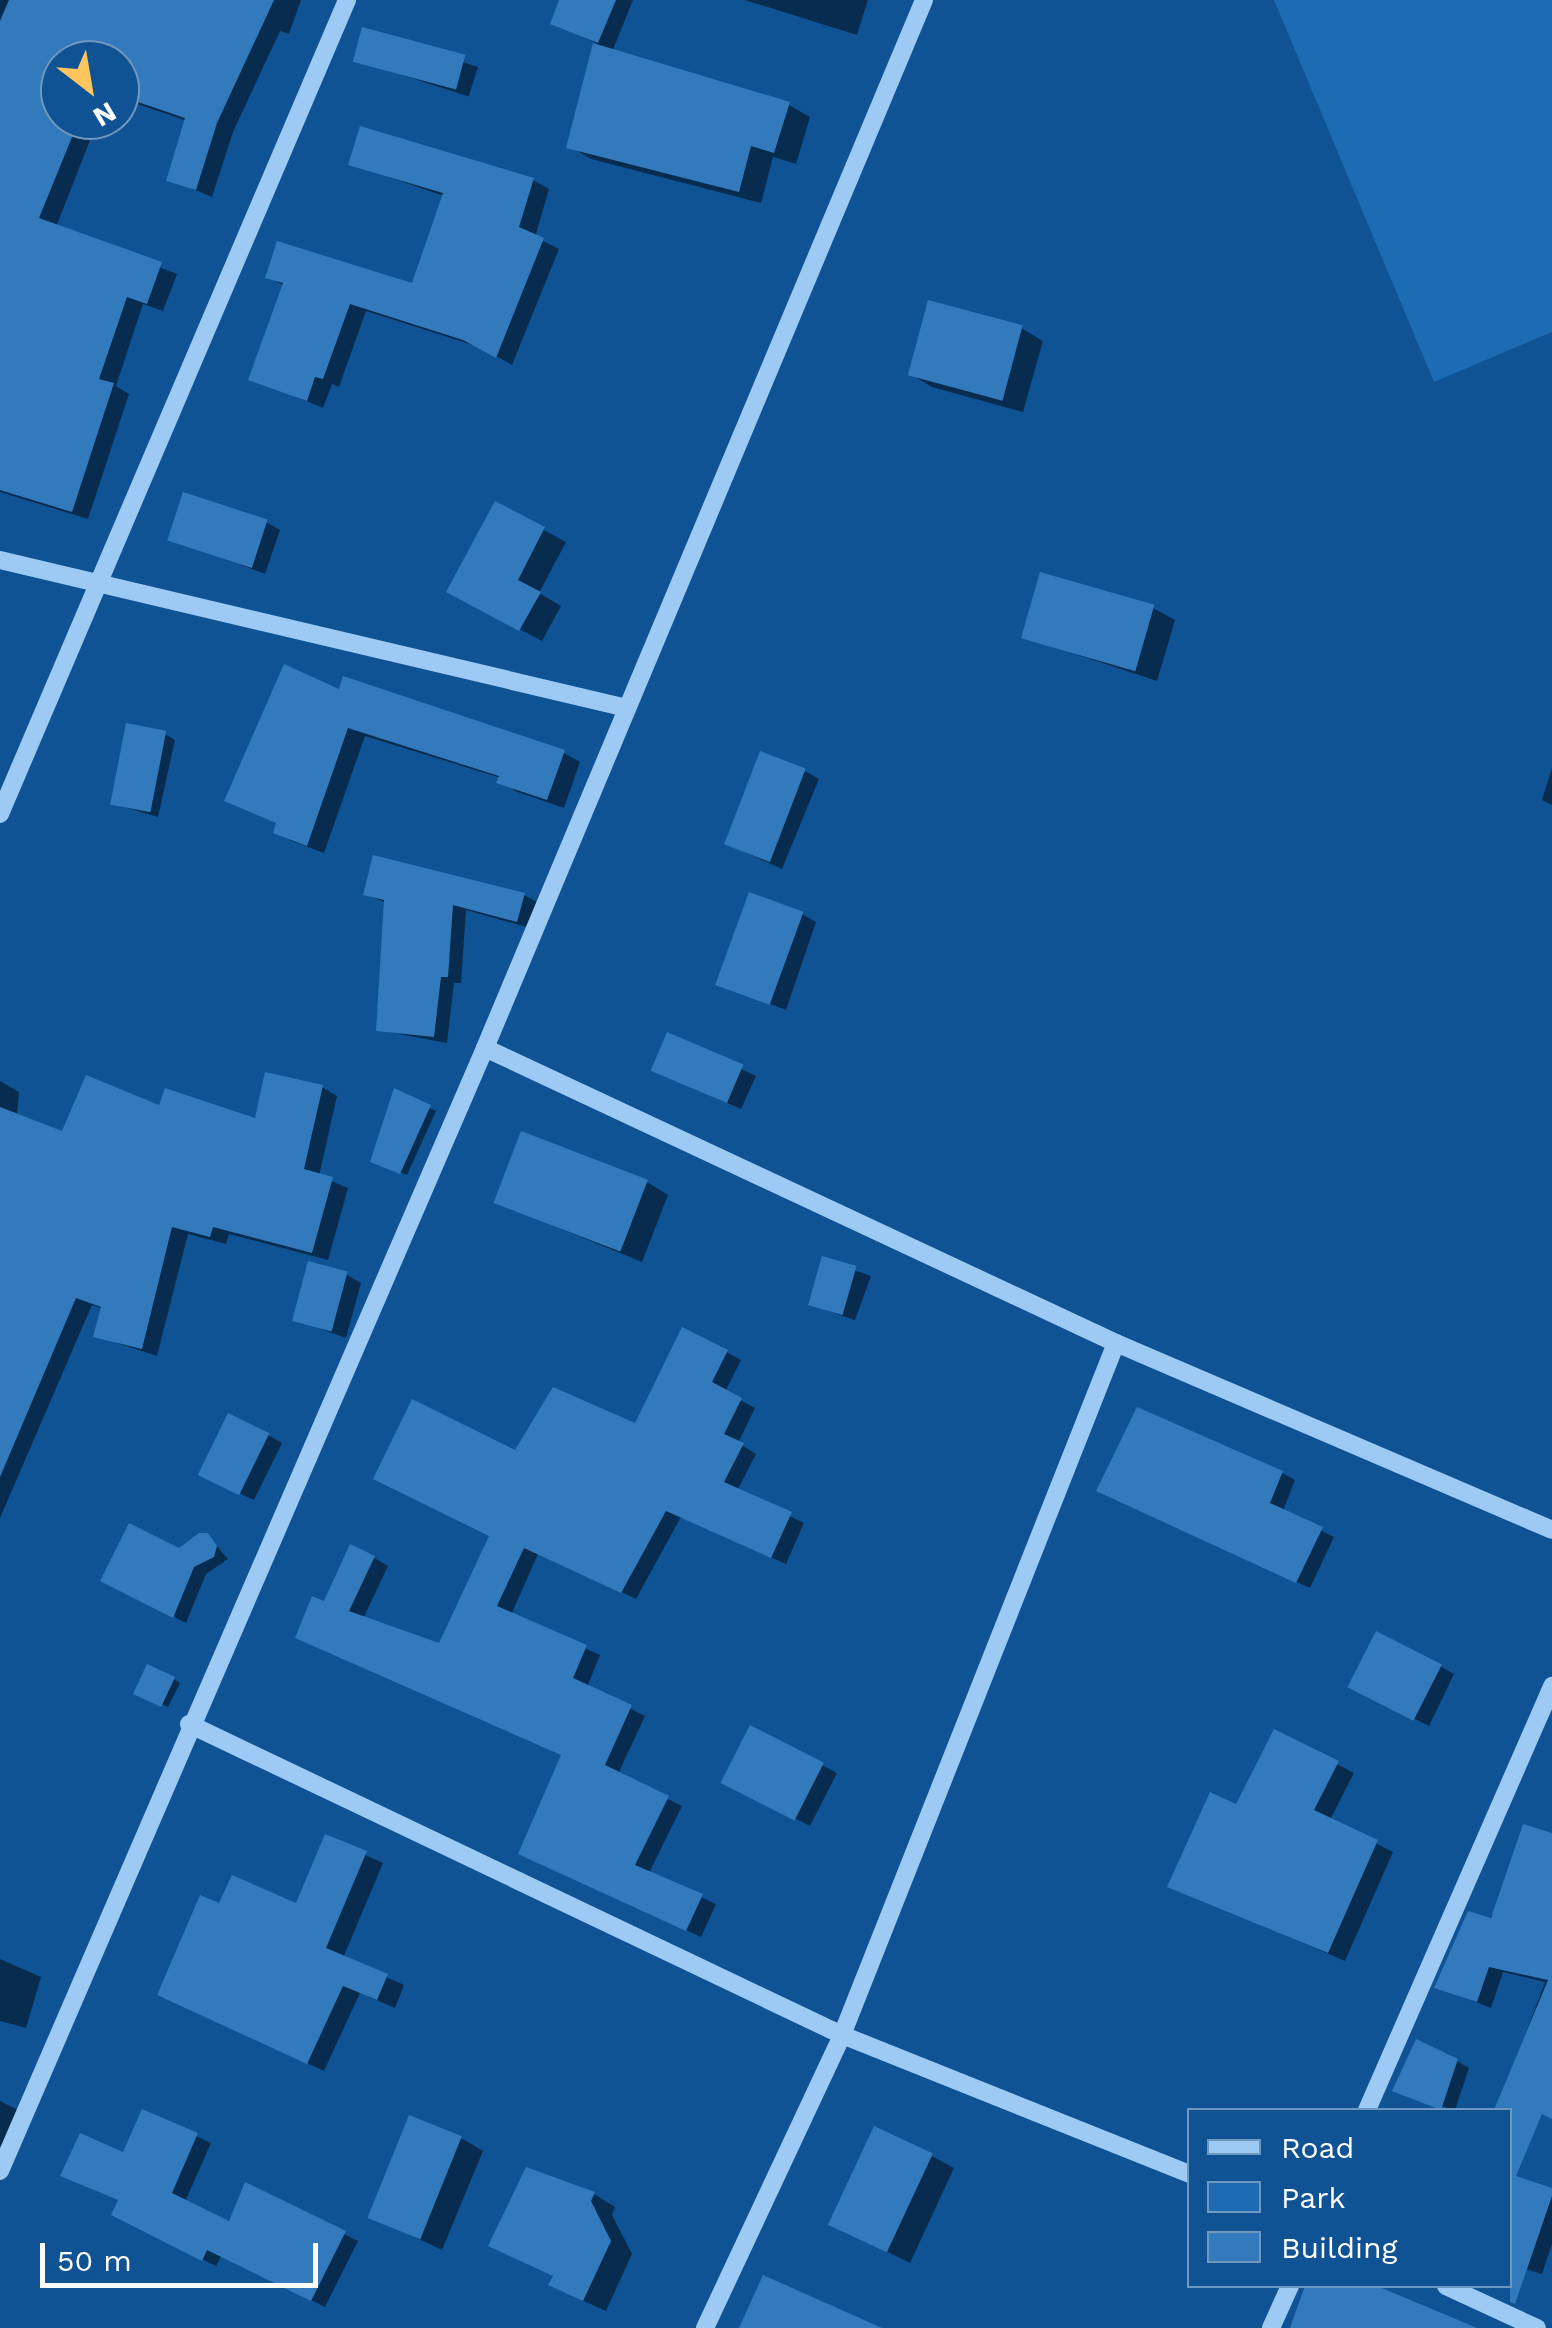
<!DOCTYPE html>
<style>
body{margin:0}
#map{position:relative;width:1552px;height:2328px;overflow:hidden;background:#0f5394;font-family:"Work Sans",sans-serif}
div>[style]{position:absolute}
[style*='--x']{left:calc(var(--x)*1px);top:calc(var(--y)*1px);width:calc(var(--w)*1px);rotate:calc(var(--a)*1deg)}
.green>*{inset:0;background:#1d6bb2}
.shadow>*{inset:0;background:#0007;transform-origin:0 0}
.building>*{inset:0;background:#337abc;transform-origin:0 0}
.minor>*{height:18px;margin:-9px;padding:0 9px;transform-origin:9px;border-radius:9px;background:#9ccaf4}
span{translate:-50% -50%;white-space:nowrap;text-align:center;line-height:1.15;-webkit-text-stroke:10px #0f5394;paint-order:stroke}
.legend{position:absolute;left:1187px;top:2108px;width:325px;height:180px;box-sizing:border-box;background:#0f5394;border:2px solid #6f98bf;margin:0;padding:12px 18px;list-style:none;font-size:30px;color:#fff}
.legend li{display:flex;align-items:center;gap:20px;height:50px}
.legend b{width:50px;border:2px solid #6f98bf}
.north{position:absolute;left:40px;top:40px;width:100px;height:100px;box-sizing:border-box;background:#0f5394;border:2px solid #6f98bf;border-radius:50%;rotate:149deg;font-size:28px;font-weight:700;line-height:40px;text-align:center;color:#fff}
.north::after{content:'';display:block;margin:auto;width:35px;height:45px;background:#ffc55f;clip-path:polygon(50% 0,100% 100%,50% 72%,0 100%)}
.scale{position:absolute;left:40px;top:2243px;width:278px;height:45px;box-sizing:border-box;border:5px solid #fff;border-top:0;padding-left:12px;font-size:30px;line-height:35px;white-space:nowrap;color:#fff;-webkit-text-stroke:8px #0f5394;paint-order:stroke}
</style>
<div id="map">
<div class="green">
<div style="clip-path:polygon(1274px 0,1552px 0,1552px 332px,1434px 382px)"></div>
</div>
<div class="shadow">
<div style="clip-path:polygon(0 0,301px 0,289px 34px,280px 31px,233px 132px,212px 197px,169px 179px,187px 121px,120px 98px,120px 60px,60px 60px,60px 120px,98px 120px,56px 227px,177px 274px,163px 311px,143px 304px,116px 386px,129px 394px,88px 519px,0 492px)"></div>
<div style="clip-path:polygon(562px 0,633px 0,612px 52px,789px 105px,810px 117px,796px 164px,773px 157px,761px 203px,591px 159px,569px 146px,596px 43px,553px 23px)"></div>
<div style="clip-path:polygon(745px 0,868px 0,857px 35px)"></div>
<div style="left:364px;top:30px;width:120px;height:31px;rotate:18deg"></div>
<div style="clip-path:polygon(351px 164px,533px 180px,549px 189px,535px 237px,559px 249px,512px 365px,482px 348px,366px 311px,339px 387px,332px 384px,323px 408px,251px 378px,285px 286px,268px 277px,414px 286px,444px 196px)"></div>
<div style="clip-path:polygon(1021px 328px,1043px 341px,1023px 412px,932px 387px,910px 374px)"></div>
<div style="clip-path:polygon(496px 504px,566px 542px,539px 593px,561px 606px,542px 641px,471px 604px)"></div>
<div style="clip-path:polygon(266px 522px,280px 530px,265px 574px,170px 538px)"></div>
<div style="clip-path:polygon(1153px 608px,1175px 620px,1157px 681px,1024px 637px)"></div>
<div style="clip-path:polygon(341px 692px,564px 753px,580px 762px,564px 808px,515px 791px,501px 778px,365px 736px,324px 853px,292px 841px,276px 832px,279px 824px,244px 809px)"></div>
<div style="clip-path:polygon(165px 734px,175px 740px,158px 817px,110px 803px)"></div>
<div style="clip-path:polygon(1552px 768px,1552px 805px,1542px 800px)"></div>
<div style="clip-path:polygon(805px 771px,819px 779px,782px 869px,725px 843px)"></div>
<div style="clip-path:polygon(366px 894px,524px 895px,537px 902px,530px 928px,466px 910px,461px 983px,454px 983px,447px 1043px,378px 1030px,386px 903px)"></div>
<div style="clip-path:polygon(802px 914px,816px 922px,786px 1010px,719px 984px)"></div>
<div style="clip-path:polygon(669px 1035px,756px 1076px,741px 1109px,668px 1077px)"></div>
<div style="clip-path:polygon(0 1081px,19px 1092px,17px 1116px,64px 1134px,161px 1109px,257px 1121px,322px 1087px,337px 1096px,319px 1176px,348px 1188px,328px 1260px,229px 1234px,226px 1244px,188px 1234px,157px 1356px,96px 1336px,103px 1309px,92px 1305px,0 1518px)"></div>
<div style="clip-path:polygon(396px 1092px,436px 1111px,407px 1175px,379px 1164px)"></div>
<div style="clip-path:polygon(647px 1182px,668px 1195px,642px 1262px,496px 1202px)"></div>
<div style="left:824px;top:1259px;width:50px;height:47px;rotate:20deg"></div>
<div style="clip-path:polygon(347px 1275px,361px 1283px,346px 1338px,294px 1319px)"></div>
<div style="clip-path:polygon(726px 1352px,741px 1360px,725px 1392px,755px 1408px,738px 1443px,756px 1454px,737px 1491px,804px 1523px,786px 1564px,681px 1517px,636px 1599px,538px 1554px,511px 1615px,600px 1655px,587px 1687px,645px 1716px,618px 1774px,682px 1806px,649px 1873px,716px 1904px,701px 1937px,535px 1861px,563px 1756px,325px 1604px,374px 1558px,388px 1566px,363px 1619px,440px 1646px,492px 1536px,516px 1453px,636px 1427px)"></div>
<div style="clip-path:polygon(268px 1435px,282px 1443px,254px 1500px,215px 1482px)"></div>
<div style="clip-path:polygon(1282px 1473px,1295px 1480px,1283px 1511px,1334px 1537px,1310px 1588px,1112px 1498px)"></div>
<div style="clip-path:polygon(207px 1535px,228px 1559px,206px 1574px,186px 1623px,115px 1587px)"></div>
<div style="clip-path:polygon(1440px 1666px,1454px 1674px,1429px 1726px,1365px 1694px)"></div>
<div style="clip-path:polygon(174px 1679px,180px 1683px,168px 1707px,143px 1696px)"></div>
<div style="clip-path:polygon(751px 1728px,837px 1773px,810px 1826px,738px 1790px)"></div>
<div style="clip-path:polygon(1337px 1764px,1354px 1773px,1330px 1820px,1393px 1852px,1345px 1961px,1170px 1886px,1237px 1807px)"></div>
<div style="clip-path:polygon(1552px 1836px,1552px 2117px,1504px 2092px,1545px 1982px,1503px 1972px,1491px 2008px,1437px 1987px)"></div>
<div style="clip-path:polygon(326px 1837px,383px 1863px,343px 1958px,404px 1985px,395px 2008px,360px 1993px,324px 2071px,177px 2003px,220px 1907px,298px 1906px)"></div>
<div style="clip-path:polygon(0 1959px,41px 1977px,26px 2028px,0 2021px)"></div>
<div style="clip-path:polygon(1457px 2061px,1469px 2068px,1455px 2110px,1407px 2097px)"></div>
<div style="clip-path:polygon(0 2101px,20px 2111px,0 2158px)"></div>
<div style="clip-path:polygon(143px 2112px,211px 2143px,185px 2202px,231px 2225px,246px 2185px,358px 2241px,325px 2307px,221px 2256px,216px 2266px,127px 2222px,121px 2201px,77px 2183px,125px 2155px)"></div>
<div style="clip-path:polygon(461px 2138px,483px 2151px,442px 2250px,370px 2216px)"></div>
<div style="clip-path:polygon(932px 2156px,954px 2168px,910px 2263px,831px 2224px)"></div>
<div style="clip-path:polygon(1510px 2176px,1552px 2191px,1552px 2244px,1542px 2274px,1510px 2264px)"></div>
<div style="clip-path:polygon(594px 2194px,615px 2207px,612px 2215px,632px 2254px,606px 2311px,573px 2296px,555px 2277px)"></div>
</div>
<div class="building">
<div style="clip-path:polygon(9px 0,274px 0,217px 123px,196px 190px,166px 181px,185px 118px,120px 96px,120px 60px,60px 60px,60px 120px,79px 120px,39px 218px,162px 262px,147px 304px,127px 297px,99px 379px,114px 383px,72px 512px,0 490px,0 21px)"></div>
<div style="clip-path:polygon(559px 0,616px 0,598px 43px,550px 24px)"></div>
<div style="left:362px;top:27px;width:107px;height:36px;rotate:15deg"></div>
<div style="clip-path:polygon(593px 43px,790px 102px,774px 153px,751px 146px,739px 192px,566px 148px)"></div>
<div style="clip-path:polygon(360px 126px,534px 178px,519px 227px,544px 238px,496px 358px,463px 340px,350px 304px,323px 379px,315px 377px,307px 401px,248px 380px,283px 283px,265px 278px,277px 241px,412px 283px,443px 193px,348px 165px)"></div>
<div style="left:928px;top:300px;width:98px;height:78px;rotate:15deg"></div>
<div style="left:183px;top:492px;width:89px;height:51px;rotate:18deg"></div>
<div style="clip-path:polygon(495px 501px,545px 527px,518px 580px,541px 592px,519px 631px,446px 592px)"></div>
<div style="left:1040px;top:572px;width:119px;height:69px;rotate:16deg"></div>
<div style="clip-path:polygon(284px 664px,339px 689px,343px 676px,565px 750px,547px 800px,496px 783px,499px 776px,348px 728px,307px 846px,273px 833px,276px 823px,224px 801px)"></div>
<div style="left:126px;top:723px;width:41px;height:83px;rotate:11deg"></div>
<div style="left:760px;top:751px;width:49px;height:100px;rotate:21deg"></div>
<div style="clip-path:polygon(373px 855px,525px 893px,517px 922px,453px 905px,448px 977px,441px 977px,434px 1037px,376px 1031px,384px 900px,363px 895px)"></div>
<div style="left:749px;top:892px;width:58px;height:99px;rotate:20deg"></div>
<div style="left:667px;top:1032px;width:83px;height:42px;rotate:23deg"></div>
<div style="clip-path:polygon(265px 1072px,323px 1085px,304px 1169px,333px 1177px,312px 1253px,213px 1227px,210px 1237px,172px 1227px,142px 1349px,93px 1337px,101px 1307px,76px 1298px,0 1477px,0 1107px,62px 1131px,86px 1075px,159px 1105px,165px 1088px,255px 1118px)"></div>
<div style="clip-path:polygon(394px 1088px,431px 1105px,400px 1174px,370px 1162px)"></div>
<div style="left:521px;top:1131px;width:136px;height:77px;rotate:21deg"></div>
<div style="left:822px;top:1256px;width:36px;height:51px;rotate:16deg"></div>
<div style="left:308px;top:1261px;width:41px;height:62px;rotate:15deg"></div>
<div style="clip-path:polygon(682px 1327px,728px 1350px,712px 1382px,742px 1398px,724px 1434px,744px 1443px,724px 1482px,792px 1512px,771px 1558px,666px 1511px,621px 1593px,524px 1548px,497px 1606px,587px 1645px,573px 1678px,632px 1705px,605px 1765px,669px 1796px,635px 1865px,703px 1894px,686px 1931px,518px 1854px,561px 1755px,295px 1638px,312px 1596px,324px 1601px,350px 1544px,375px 1556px,349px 1611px,439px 1643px,489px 1536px,373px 1479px,412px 1399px,515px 1450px,553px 1387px,635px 1423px)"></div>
<div style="clip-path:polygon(1137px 1407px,1283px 1471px,1270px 1503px,1323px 1527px,1296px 1583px,1096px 1491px)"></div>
<div style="left:228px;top:1413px;width:46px;height:69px;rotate:26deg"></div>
<div style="clip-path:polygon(129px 1523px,179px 1548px,199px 1533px,208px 1533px,217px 1546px,214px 1557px,194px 1567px,173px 1618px,100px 1581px)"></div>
<div style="left:1376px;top:1631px;width:74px;height:63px;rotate:27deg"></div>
<div style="left:147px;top:1664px;width:31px;height:33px;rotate:25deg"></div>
<div style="left:750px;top:1725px;width:83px;height:65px;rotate:27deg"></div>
<div style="clip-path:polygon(1274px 1729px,1339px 1761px,1314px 1810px,1378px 1840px,1328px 1953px,1167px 1887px,1210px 1792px,1236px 1804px)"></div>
<div style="clip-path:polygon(1523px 1824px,1552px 1833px,1552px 2119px,1542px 2114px,1516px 2176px,1552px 2188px,1552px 2196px,1515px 2304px,1510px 2302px,1510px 2110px,1494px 2110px,1548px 1980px,1489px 1967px,1477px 2002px,1434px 1988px,1468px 1911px,1491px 1918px)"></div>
<div style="clip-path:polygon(325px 1834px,367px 1851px,326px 1948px,388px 1974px,377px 2000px,343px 1986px,307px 2064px,157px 1995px,200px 1895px,219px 1903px,232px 1875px,296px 1903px)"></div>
<div style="clip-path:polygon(1416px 2039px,1458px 2059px,1441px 2110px,1392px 2091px)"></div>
<div style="clip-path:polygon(142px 2109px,198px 2133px,172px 2193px,229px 2221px,245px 2182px,346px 2231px,311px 2301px,207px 2250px,202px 2261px,111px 2215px,118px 2200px,60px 2176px,80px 2133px,123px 2152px)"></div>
<div style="left:409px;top:2115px;width:57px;height:111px;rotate:22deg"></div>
<div style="left:874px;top:2126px;width:65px;height:109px;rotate:25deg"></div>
<div style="clip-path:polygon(526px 2167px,595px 2192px,591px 2201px,611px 2241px,583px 2301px,548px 2285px,553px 2276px,488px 2246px)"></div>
<div style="clip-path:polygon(763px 2275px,882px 2328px,739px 2328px)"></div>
<div style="clip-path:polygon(1305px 2286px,1377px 2286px,1477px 2328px,1290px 2328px)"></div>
</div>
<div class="minor">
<div style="--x:0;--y:560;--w:644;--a:13.28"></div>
<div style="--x:0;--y:814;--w:885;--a:-66.91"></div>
<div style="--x:485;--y:1048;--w:697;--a:25.06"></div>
<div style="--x:1116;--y:1343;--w:474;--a:23.2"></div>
<div style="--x:189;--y:1724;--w:723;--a:25.47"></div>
<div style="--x:842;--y:2035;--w:375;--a:21.8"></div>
<div style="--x:1367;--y:2110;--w:463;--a:-66.4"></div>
<div style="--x:0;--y:2171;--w:1223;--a:-66.64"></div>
<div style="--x:485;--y:1048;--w:1136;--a:-67.27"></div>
<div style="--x:1446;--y:2286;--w:100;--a:24.8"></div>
<div style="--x:705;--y:2328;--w:323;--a:-64.9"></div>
<div style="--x:842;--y:2035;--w:744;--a:-68.4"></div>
<div style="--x:1271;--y:2328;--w:46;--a:-65.7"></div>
</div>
<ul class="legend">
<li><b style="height:12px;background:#9ccaf4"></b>Road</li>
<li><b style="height:28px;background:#1d6bb2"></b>Park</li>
<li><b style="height:28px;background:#337abc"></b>Building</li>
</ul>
<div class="north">N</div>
<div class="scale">50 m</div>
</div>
